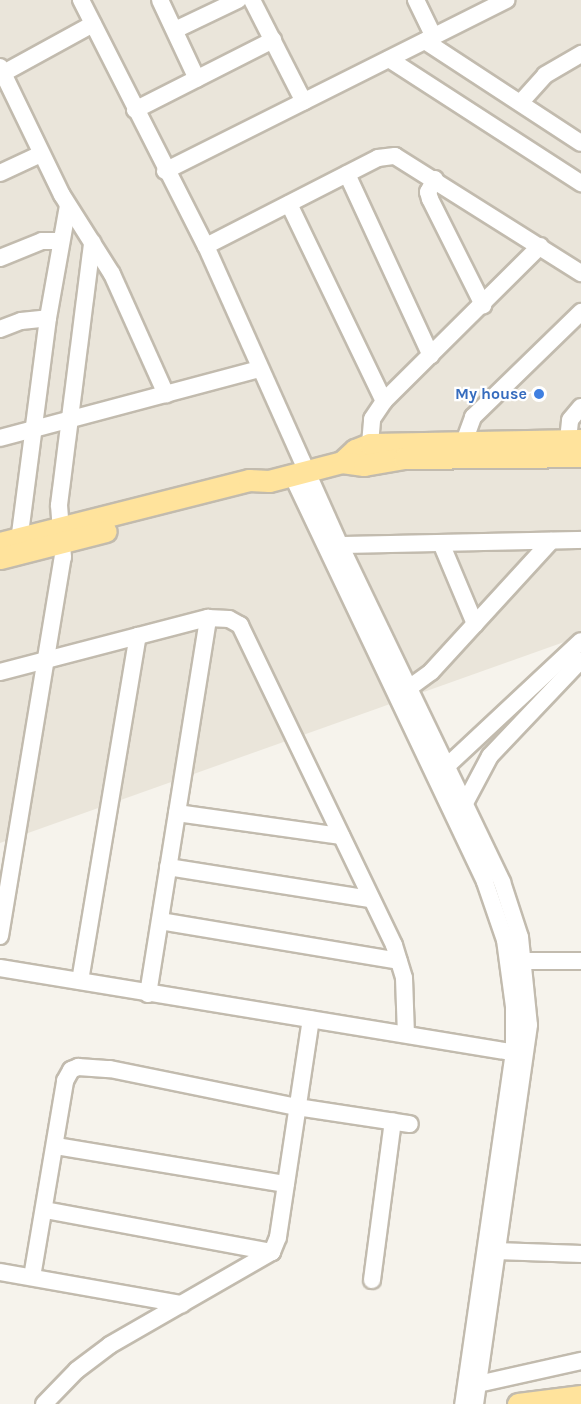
<!DOCTYPE html>
<style>
body{margin:0}
#map{position:relative;width:581px;height:1404px;overflow:hidden;background:#f6f3ec;font-family:Karla,sans-serif}
div>[style]{position:absolute}
[style*='--x']{left:calc(var(--x)*1px);top:calc(var(--y)*1px);width:calc(var(--w)*1px);rotate:calc(var(--a)*1deg)}
.residential>*{inset:0;background:#eae5da}
.roads{filter:drop-shadow(2px 0 #c2bbae) drop-shadow(-2px 0 #c2bbae) drop-shadow(0 2px #c2bbae) drop-shadow(0 -2px #c2bbae)}
.minor>*{height:16px;margin:-8px;padding:0 8px;transform-origin:8px;border-radius:8px;background:#fff}
.major>*{height:21px;margin:-10.5px;padding:0 10.5px;transform-origin:10.5px;border-radius:10.5px;background:#ffe39c}
.dots>*{width:16px;height:16px;translate:-50% -50%;box-sizing:border-box;border:3px solid #fff;border-radius:50%}
span{translate:-50% -50%;white-space:nowrap;text-align:center;line-height:1.15;-webkit-text-stroke:4.5px #fff;paint-order:stroke}
.shop-label{font-size:16px;color:#366cbe;font-weight:700}
.right{translate:-100% -50%;text-align:right}
</style>
<div id="map">
<div class="residential">
<div style="clip-path:polygon(0 0,581px 0,581px 636px,0 843px)"></div>
</div>
<div class="roads">
<div class="minor">
<div style="--x:81;--y:0;--w:276;--a:63.1"></div>
<div style="--x:206;--y:246;--w:328;--a:65.9"></div>
<div style="--x:340;--y:545;--w:374;--a:64.3"></div>
<div style="--x:502;--y:882;--w:58;--a:71.9"></div>
<div style="--x:520;--y:937;--w:88;--a:84.2"></div>
<div style="--x:529;--y:1025;--w:383;--a:98.1"></div>
<div style="--x:160;--y:0;--w:87;--a:64.9"></div>
<div style="--x:252;--y:0;--w:114;--a:63"></div>
<div style="--x:416;--y:0;--w:41;--a:64.1"></div>
<div style="--x:175;--y:30;--w:70;--a:-25.5"></div>
<div style="--x:425;--y:41;--w:186;--a:33.2"></div>
<div style="--x:389;--y:59;--w:229;--a:32.9"></div>
<div style="--x:0;--y:67;--w:142;--a:64.2"></div>
<div style="--x:62;--y:195;--w:93;--a:57.7"></div>
<div style="--x:112;--y:274;--w:132;--a:65.8"></div>
<div style="--x:0;--y:75;--w:106;--a:-28.7"></div>
<div style="--x:521;--y:102;--w:36;--a:-48"></div>
<div style="--x:545;--y:75;--w:42;--a:-30.3"></div>
<div style="--x:135;--y:110;--w:155;--a:-26.9"></div>
<div style="--x:165;--y:171;--w:382;--a:-26.6"></div>
<div style="--x:0;--y:173;--w:45;--a:-24.9"></div>
<div style="--x:347;--y:174;--w:200;--a:65.2"></div>
<div style="--x:435;--y:179;--w:15;--a:118"></div>
<div style="--x:428;--y:192;--w:7;--a:74"></div>
<div style="--x:430;--y:199;--w:119;--a:63.4"></div>
<div style="--x:289;--y:204;--w:219;--a:64.3"></div>
<div style="--x:206;--y:246;--w:193;--a:-27.1"></div>
<div style="--x:378;--y:158;--w:17;--a:-7"></div>
<div style="--x:395;--y:156;--w:220;--a:32.2"></div>
<div style="--x:0;--y:258;--w:45;--a:-22"></div>
<div style="--x:42;--y:241;--w:18;--a:0"></div>
<div style="--x:0;--y:329;--w:22;--a:-21"></div>
<div style="--x:21;--y:321;--w:27;--a:-6"></div>
<div style="--x:0;--y:438;--w:269;--a:-14.9"></div>
<div style="--x:568;--y:440;--w:20;--a:-84"></div>
<div style="--x:570;--y:420;--w:17;--a:-50"></div>
<div style="--x:464;--y:442;--w:27;--a:-70"></div>
<div style="--x:473;--y:417;--w:151;--a:-44.2"></div>
<div style="--x:370;--y:444;--w:25;--a:-85"></div>
<div style="--x:372;--y:419;--w:22;--a:-56"></div>
<div style="--x:384;--y:401;--w:220;--a:-44.8"></div>
<div style="--x:292;--y:475;--w:450;--a:64.6"></div>
<div style="--x:485;--y:882;--w:61;--a:71"></div>
<div style="--x:505;--y:940;--w:68;--a:82.3"></div>
<div style="--x:514;--y:1007;--w:45;--a:90"></div>
<div style="--x:514;--y:1052;--w:356;--a:98.2"></div>
<div style="--x:441;--y:543;--w:88;--a:67.2"></div>
<div style="--x:340;--y:545;--w:241;--a:-1.2"></div>
<div style="--x:18;--y:549;--w:233;--a:-82.6"></div>
<div style="--x:48;--y:318;--w:114;--a:-79.9"></div>
<div style="--x:0;--y:672;--w:215;--a:-14.6"></div>
<div style="--x:208;--y:618;--w:21;--a:3"></div>
<div style="--x:229;--y:619;--w:13;--a:29"></div>
<div style="--x:240;--y:625;--w:355;--a:64.3"></div>
<div style="--x:394;--y:945;--w:34;--a:73"></div>
<div style="--x:404;--y:978;--w:56;--a:88"></div>
<div style="--x:409;--y:688;--w:27;--a:-36"></div>
<div style="--x:431;--y:672;--w:178;--a:-47.5"></div>
<div style="--x:447;--y:766;--w:183;--a:-43"></div>
<div style="--x:465;--y:803;--w:53;--a:-62"></div>
<div style="--x:490;--y:756;--w:132;--a:-46.5"></div>
<div style="--x:177;--y:813;--w:166;--a:8"></div>
<div style="--x:168;--y:867;--w:206;--a:9"></div>
<div style="--x:160;--y:921;--w:242;--a:9.5"></div>
<div style="--x:0;--y:936;--w:384;--a:-80.6"></div>
<div style="--x:63;--y:557;--w:52;--a:-94.4"></div>
<div style="--x:59;--y:505;--w:265;--a:-82.8"></div>
<div style="--x:523;--y:961;--w:58;--a:0"></div>
<div style="--x:0;--y:968;--w:530;--a:9.34"></div>
<div style="--x:80;--y:981;--w:350;--a:-80.5"></div>
<div style="--x:148;--y:994;--w:381;--a:-80.9"></div>
<div style="--x:56;--y:1146;--w:233;--a:9.4"></div>
<div style="--x:45;--y:1210;--w:231;--a:10.5"></div>
<div style="--x:497;--y:1251;--w:84;--a:2"></div>
<div style="--x:0;--y:1272;--w:185;--a:10"></div>
<div style="--x:32;--y:1277;--w:199;--a:-80.4"></div>
<div style="--x:65;--y:1081;--w:13;--a:-61"></div>
<div style="--x:71;--y:1070;--w:8;--a:-23"></div>
<div style="--x:78;--y:1067;--w:32;--a:4"></div>
<div style="--x:110;--y:1069;--w:191;--a:11.5"></div>
<div style="--x:297;--y:1107;--w:114;--a:8.6"></div>
<div style="--x:372;--y:1280;--w:160;--a:-82.5"></div>
<div style="--x:478;--y:1384;--w:106;--a:-12.6"></div>
<div style="--x:44;--y:1404;--w:47;--a:-45.9"></div>
<div style="--x:77;--y:1370;--w:41;--a:-37.1"></div>
<div style="--x:110;--y:1345;--w:187;--a:-29.9"></div>
<div style="--x:272;--y:1252;--w:16;--a:-68"></div>
<div style="--x:278;--y:1237;--w:220;--a:-81.4"></div>
</div>
<div class="major">
<div style="--x:342;--y:462;--w:18;--a:-43"></div>
<div style="--x:355;--y:450;--w:16;--a:-22"></div>
<div style="--x:370;--y:444;--w:211;--a:-1.1"></div>
<div style="--x:0;--y:543;--w:257;--a:-14.2"></div>
<div style="--x:249;--y:480;--w:20;--a:3"></div>
<div style="--x:269;--y:481;--w:75;--a:-14.6"></div>
<div style="--x:342;--y:462;--w:22;--a:8"></div>
<div style="--x:364;--y:465;--w:41;--a:-9.9"></div>
<div style="--x:404;--y:458;--w:177;--a:-0.6"></div>
<div style="--x:0;--y:558;--w:109;--a:-14.3"></div>
<div style="--x:518;--y:1404;--w:64;--a:-7.2"></div>
</div>
</div>
<div class="dots">
<div style="left:539px;top:394px;background:#3f7fe0"></div>
</div>
<div class="shop-label">
<span class="right" style="left:527px;top:394px">My house</span>
</div>
</div>
